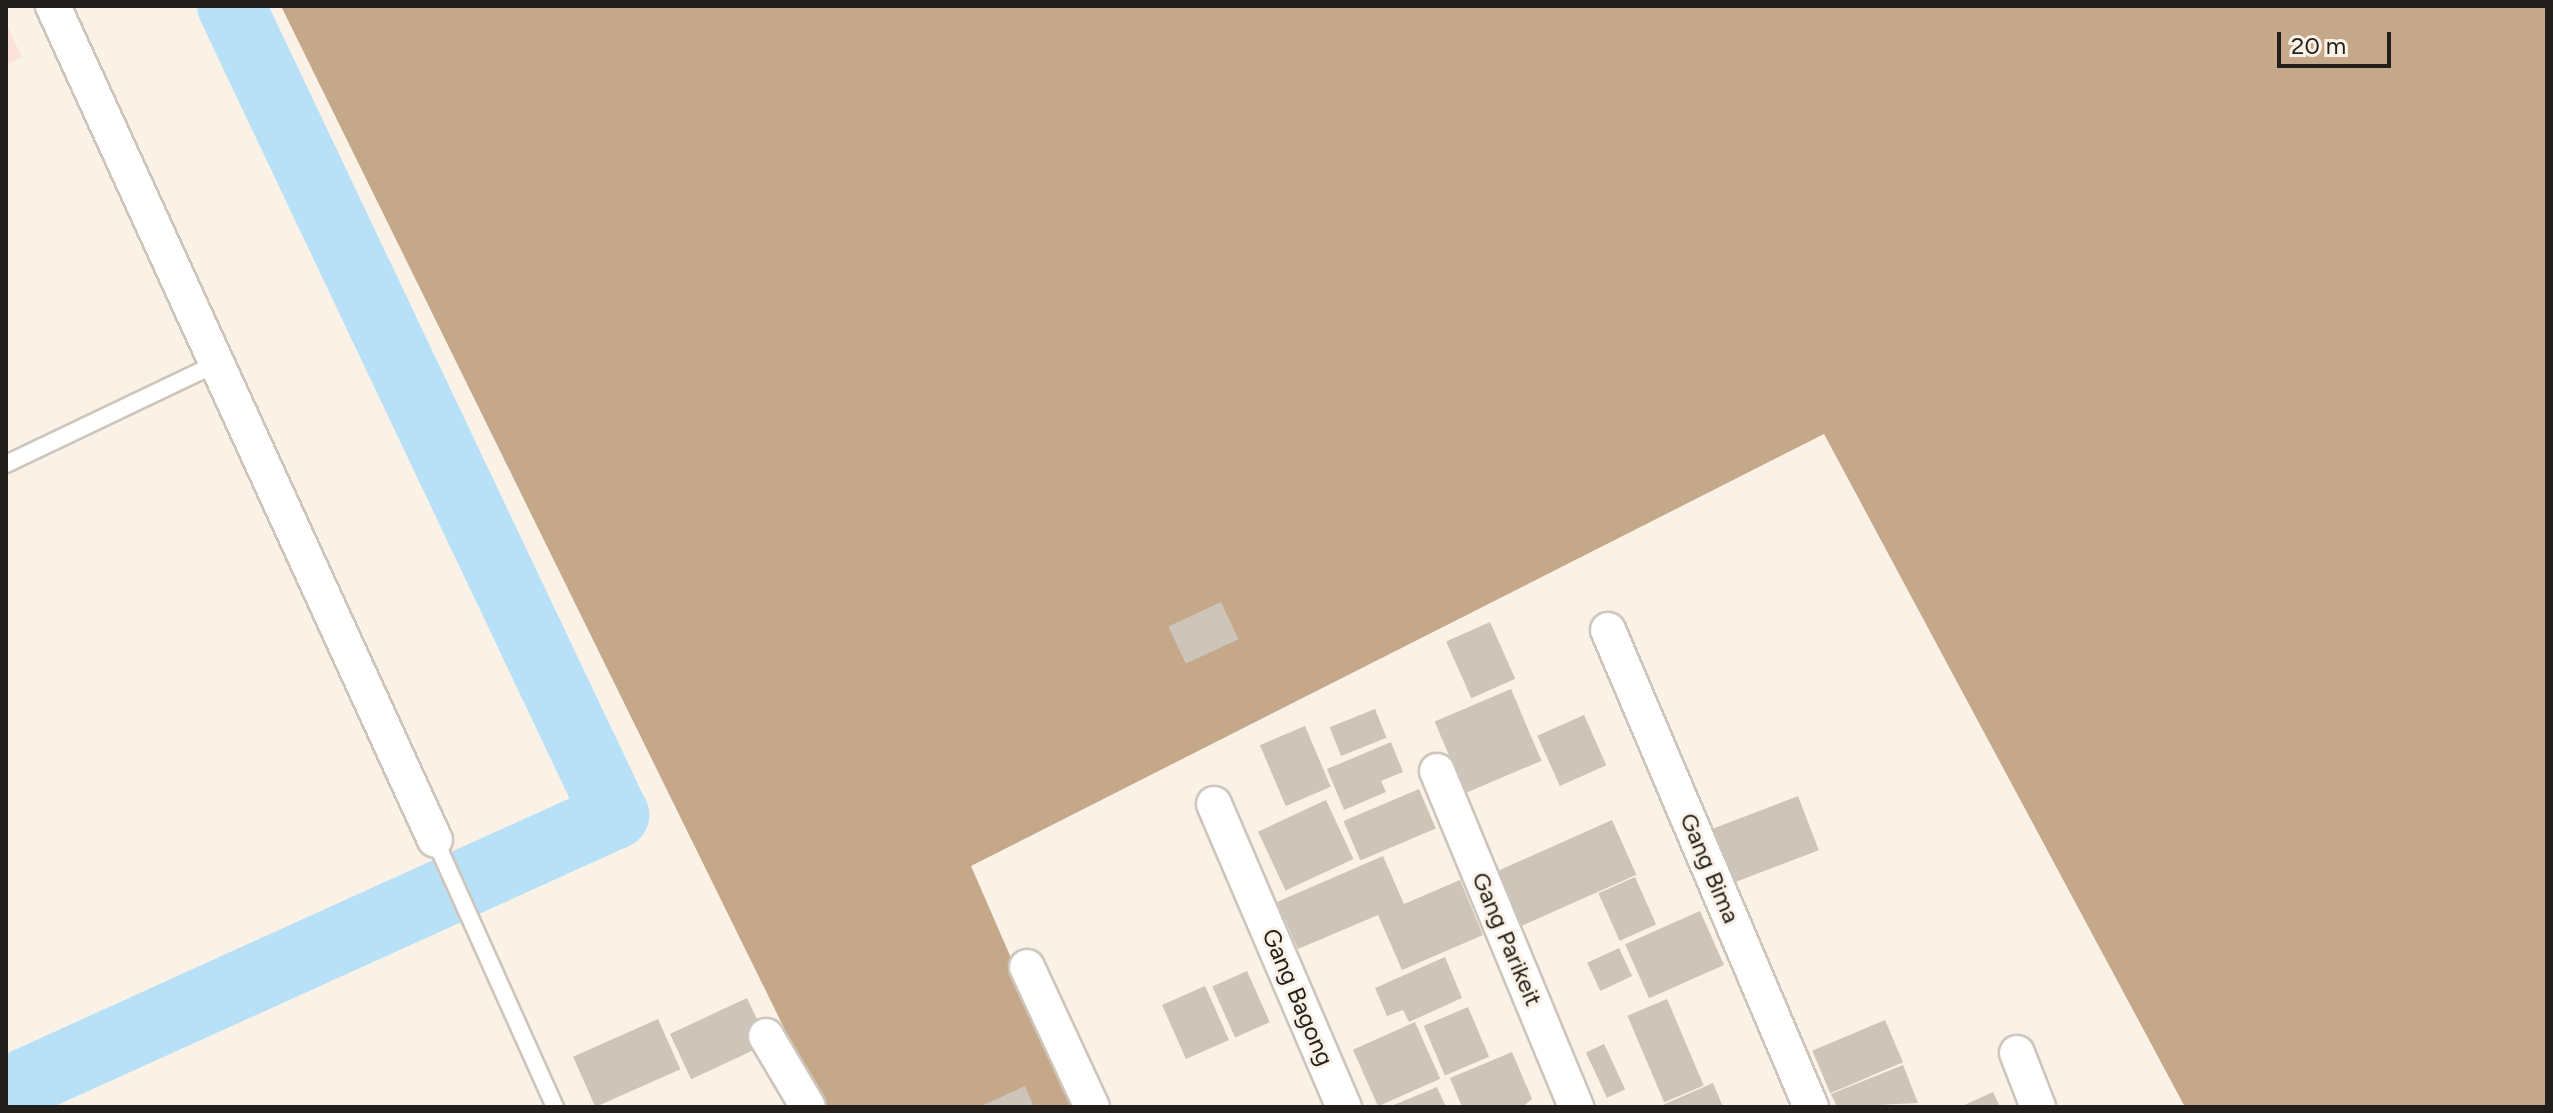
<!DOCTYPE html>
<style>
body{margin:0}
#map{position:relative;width:2553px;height:1113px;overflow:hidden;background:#fbf2e7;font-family:Figtree,sans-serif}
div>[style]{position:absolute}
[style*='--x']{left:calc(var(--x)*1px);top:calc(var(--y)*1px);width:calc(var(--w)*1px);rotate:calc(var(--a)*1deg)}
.education>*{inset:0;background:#fce3da}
.forest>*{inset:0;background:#c4a889}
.river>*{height:68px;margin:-34px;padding:0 34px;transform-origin:34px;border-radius:34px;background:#b8e1f8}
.building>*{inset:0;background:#cec5ba;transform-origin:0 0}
.roads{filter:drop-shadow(2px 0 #cec5ba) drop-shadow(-2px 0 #cec5ba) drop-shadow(0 2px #cec5ba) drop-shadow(0 -2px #cec5ba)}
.service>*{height:16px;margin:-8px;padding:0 8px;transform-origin:8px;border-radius:8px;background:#fff}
.minor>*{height:34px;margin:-17px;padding:0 17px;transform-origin:17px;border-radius:17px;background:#fff}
span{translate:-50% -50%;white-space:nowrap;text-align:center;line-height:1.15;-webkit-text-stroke:6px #fbf2e7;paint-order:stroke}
.street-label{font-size:24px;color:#221e1b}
.frame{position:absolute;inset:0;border:8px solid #221e1b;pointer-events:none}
.scale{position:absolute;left:2277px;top:32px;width:114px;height:36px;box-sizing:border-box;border:4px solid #221e1b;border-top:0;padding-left:10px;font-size:24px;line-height:28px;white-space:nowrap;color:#221e1b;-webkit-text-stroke:6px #fbf2e7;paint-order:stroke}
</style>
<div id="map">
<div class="education">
<div style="clip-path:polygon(6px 23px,22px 57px,6px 65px)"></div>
</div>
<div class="forest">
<div style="clip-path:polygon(281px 6px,2547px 6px,2547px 1107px,2185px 1107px,1824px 434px,971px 866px,1076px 1107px,823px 1107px)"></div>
</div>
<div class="river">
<div style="--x:6;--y:1091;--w:669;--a:-24.38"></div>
<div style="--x:615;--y:815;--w:896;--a:-115.39"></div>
</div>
<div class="building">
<div style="left:1221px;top:602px;width:41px;height:58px;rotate:65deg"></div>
<div style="left:1490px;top:622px;width:62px;height:48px;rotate:66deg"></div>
<div style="left:1511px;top:689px;width:78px;height:83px;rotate:67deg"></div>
<div style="left:1375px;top:709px;width:31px;height:49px;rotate:68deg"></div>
<div style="left:1584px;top:715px;width:55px;height:51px;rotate:66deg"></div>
<div style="left:1305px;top:726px;width:66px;height:49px;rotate:67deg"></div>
<div style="clip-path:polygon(1391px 742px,1403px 772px,1381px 781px,1386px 792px,1344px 810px,1327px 769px)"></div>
<div style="left:1419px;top:789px;width:43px;height:82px;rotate:67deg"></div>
<div style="left:1798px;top:796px;width:58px;height:92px;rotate:69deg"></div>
<div style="left:1326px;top:800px;width:65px;height:75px;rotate:65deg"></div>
<div style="left:1612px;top:820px;width:60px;height:127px;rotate:66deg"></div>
<div style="clip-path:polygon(1383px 856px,1404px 904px,1460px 880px,1483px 935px,1402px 970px,1378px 915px,1298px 949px,1277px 902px)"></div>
<div style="left:1635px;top:877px;width:52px;height:40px;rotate:66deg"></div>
<div style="left:1700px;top:911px;width:59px;height:82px;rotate:66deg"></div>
<div style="left:1619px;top:948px;width:31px;height:35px;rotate:65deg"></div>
<div style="clip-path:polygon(1445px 957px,1462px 998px,1409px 1022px,1403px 1010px,1387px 1016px,1375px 988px)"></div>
<div style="left:1247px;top:971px;width:56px;height:38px;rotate:66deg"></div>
<div style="left:1205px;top:986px;width:59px;height:47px;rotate:66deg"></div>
<div style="left:747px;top:998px;width:50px;height:85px;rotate:65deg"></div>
<div style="left:1667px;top:999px;width:94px;height:43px;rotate:67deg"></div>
<div style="left:1468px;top:1007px;width:54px;height:48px;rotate:67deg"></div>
<div style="left:658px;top:1019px;width:55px;height:93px;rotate:66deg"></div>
<div style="left:1885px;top:1020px;width:46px;height:79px;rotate:67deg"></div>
<div style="left:1415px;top:1022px;width:62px;height:68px;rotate:66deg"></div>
<div style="left:1604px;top:1044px;width:50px;height:20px;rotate:65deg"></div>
<div style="clip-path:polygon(1512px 1052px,1532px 1099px,1522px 1107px,1462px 1107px,1450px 1078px)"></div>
<div style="clip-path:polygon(1903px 1065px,1918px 1103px,1837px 1107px,1831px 1094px)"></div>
<div style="clip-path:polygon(1713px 1083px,1723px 1107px,1658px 1107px)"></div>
<div style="clip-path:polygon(1025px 1086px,1034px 1107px,979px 1107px)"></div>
<div style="clip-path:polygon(1437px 1087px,1446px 1107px,1389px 1107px)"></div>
<div style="clip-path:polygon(1993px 1092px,2000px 1107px,1960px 1107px)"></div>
</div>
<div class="roads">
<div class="service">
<div style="--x:6;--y:464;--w:237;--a:-25.5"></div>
<div style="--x:435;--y:840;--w:293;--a:65.8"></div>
</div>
<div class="minor">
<div style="--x:53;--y:6;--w:917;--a:65.39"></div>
<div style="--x:1608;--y:630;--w:518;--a:66.95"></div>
<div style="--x:1437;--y:771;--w:364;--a:67.5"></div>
<div style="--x:1214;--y:804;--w:330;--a:66.8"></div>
<div style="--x:1027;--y:967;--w:154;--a:65.1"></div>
<div style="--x:766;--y:1036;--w:82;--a:59.4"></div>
<div style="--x:2017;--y:1053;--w:58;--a:68.7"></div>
</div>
</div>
<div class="street-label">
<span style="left:1710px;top:868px;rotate:67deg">Gang Bima</span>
<span style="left:1507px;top:939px;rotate:67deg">Gang Parikeit</span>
<span style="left:1298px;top:997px;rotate:67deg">Gang Bagong</span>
</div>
<div class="frame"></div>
<div class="scale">20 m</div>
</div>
